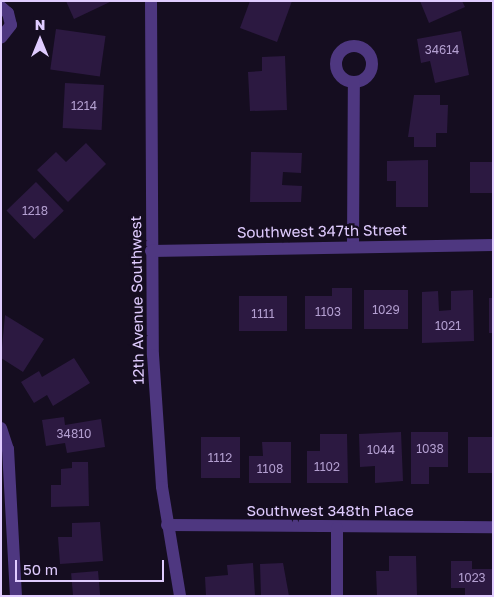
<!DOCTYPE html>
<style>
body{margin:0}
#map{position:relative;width:494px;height:597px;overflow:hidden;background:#150d20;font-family:"Golos Text",sans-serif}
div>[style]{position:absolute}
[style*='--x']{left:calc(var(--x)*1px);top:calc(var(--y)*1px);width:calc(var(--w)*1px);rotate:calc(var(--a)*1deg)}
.building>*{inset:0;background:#2c1941;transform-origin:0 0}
.minor>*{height:12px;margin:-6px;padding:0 6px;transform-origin:6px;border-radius:6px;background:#4e3780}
.minor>.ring{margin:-6px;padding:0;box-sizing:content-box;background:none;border:12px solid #4e3780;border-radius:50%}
span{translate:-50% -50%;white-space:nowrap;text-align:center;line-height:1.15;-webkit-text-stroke:4.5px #150d20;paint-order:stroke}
.number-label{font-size:12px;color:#b39fd0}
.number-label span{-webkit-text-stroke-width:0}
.street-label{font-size:15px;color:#e0ccff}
.frame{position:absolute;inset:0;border:2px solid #e0ccff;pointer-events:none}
.north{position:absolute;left:15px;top:15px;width:50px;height:50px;-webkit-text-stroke:4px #150d20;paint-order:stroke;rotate:0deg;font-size:14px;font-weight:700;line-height:20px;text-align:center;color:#e0ccff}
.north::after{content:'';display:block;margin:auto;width:18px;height:22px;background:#e0ccff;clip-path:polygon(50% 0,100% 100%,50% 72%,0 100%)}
.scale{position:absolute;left:15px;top:560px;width:149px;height:22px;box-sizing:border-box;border:2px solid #e0ccff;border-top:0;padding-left:6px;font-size:15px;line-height:18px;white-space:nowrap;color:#e0ccff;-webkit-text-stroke:4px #150d20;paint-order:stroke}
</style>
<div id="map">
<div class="building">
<div style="clip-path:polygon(66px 1px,112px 1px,74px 19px)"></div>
<div style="clip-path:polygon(250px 1px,292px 1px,277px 42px,240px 28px)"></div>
<div style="clip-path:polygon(420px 1px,462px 1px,465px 7px,429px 23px)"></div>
<div style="left:56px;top:29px;width:50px;height:41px;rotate:8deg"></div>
<div style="clip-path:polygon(461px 31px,469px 75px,435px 83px,430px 61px,421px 63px,417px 39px)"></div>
<div style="clip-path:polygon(285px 56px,287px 110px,250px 111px,248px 72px,262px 71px,262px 57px)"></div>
<div style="left:65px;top:83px;width:39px;height:45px;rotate:3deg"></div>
<div style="clip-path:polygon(414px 95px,440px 95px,440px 105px,448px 105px,447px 133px,436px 133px,436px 147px,414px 147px,414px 137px,408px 137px)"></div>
<div style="clip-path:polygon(86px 143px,106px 164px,68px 202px,37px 170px,56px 152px,66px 162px)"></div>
<div style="clip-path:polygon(251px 152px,302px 153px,301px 173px,283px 172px,282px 185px,302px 186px,301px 202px,250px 202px)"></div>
<div style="clip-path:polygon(428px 160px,428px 207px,396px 207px,396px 181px,387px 181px,387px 161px)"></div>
<div style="left:470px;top:162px;width:23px;height:31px"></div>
<div style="left:36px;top:182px;width:40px;height:41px;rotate:46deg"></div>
<div style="clip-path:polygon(332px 288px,352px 288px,352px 329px,305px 329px,305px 296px,332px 296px)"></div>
<div style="left:364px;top:290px;width:44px;height:39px"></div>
<div style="clip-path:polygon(473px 290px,474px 341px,422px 343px,422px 292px,438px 291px,439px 311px,451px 310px,451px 291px)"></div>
<div style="left:239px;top:296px;width:48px;height:35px"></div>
<div style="left:489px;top:298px;width:4px;height:35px"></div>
<div style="clip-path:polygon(5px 315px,44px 339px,23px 372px,1px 358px)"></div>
<div style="clip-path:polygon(74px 358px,90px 383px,53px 406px,47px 395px,34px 403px,21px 382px,39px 371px,42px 377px)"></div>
<div style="clip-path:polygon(64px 417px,65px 425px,101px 419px,105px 447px,67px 453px,65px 443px,46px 446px,42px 420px)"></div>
<div style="clip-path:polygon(401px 432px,403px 481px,375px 483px,375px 466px,360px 467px,359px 434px)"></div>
<div style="clip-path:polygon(411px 432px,448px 432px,448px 467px,429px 467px,429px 484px,411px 484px)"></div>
<div style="clip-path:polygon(320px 434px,347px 434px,348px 483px,307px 483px,307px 451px,320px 451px)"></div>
<div style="left:201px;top:437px;width:39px;height:41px"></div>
<div style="left:468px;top:437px;width:25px;height:36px"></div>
<div style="clip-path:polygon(262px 442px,291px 442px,291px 483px,249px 483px,249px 456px,263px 456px)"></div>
<div style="clip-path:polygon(72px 462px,88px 462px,89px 506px,51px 507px,51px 485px,61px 485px,61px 469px,72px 468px)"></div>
<div style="clip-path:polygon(100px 522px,103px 561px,60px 564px,58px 537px,72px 537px,72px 523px)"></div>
<div style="clip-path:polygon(389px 556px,416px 556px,417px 596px,377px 596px,376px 571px,389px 571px)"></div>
<div style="clip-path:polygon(451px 561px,472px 561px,472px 569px,492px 569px,492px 596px,465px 596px,465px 588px,451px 588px)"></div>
<div style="clip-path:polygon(253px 563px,255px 596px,206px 596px,205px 577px,228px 575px,227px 565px)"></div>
<div style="clip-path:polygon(283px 563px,289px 596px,261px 596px,260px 564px)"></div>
<div style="left:98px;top:571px;width:25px;height:27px;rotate:85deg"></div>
</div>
<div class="minor">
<div style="--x:151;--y:1;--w:354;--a:89.7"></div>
<div style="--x:153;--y:355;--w:132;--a:86.1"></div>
<div style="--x:162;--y:487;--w:110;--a:80.6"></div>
<div style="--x:1;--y:7;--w:9;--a:41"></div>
<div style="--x:8;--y:13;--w:12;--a:76"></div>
<div style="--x:11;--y:25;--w:16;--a:128"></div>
<div class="ring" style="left:336px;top:46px;width:24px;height:24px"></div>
<div style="--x:353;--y:247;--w:165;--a:-89.7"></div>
<div style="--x:151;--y:251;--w:342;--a:-1"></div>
<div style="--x:1;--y:428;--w:22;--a:72"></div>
<div style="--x:8;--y:449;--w:147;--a:86.9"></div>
<div style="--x:167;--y:525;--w:326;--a:0.4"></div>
<div style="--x:337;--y:528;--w:68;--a:90"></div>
</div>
<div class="number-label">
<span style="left:442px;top:50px">34614</span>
<span style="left:84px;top:106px">1214</span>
<span style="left:35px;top:211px">1218</span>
<span style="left:386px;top:310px">1029</span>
<span style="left:328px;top:312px">1103</span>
<span style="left:263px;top:314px">1111</span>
<span style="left:448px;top:326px">1021</span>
<span style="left:74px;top:434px">34810</span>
<span style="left:430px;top:449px">1038</span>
<span style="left:381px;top:450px">1044</span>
<span style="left:220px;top:458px">1112</span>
<span style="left:327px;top:467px">1102</span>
<span style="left:270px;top:469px">1108</span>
<span style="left:472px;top:578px">1023</span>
</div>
<div class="street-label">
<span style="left:322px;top:231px;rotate:-1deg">Southwest 347th Street</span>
<span style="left:137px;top:300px;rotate:-91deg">12th Avenue Southwest</span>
<span style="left:330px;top:511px">Southwest 348th Place</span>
</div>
<div class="frame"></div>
<div class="north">N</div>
<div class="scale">50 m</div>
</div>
